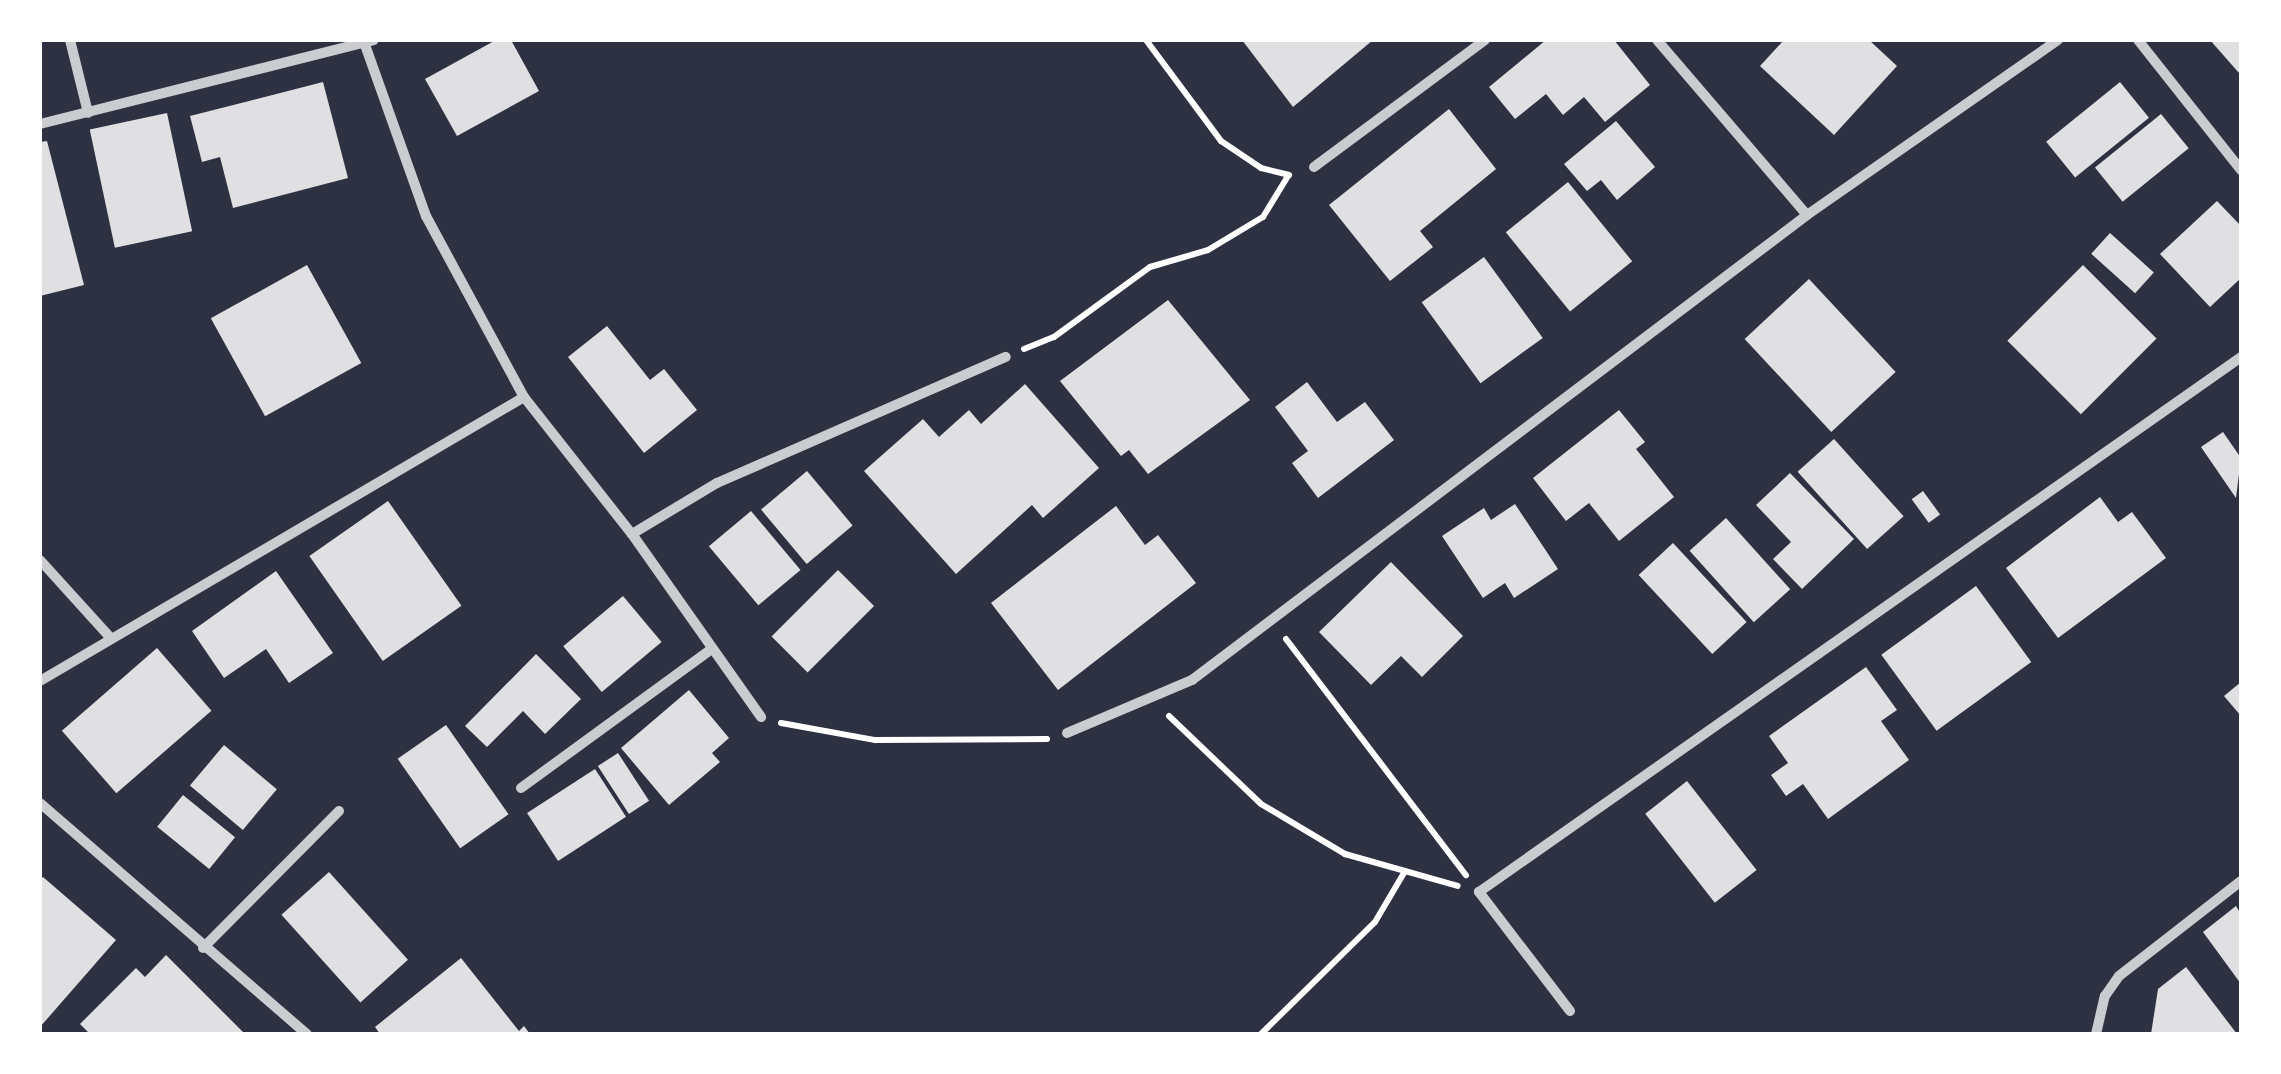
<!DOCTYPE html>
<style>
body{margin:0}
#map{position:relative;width:2281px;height:1074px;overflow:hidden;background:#2d3142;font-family:"DejaVu Sans",sans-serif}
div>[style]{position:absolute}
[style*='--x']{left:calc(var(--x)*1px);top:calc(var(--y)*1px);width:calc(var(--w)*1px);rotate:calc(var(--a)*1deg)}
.building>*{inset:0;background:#e0e0e3;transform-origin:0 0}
.path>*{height:6px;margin:-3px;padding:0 3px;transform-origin:3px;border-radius:3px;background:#fff}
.minor>*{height:10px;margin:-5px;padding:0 5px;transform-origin:5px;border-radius:5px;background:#caccd0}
span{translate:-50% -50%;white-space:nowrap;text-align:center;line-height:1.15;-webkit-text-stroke:8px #fff;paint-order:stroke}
.frame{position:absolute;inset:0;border:42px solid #fff;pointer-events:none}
</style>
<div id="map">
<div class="building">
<div style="clip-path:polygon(496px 40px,511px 40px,539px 91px,457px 136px,425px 79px)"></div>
<div style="clip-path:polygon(1242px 40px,1373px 40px,1293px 107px)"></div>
<div style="clip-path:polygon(1546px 40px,1614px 40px,1650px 85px,1605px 122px,1584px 97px,1563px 115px,1546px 94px,1515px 119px,1489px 87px)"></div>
<div style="clip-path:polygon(1784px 40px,1869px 40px,1897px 66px,1834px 135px,1760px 66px)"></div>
<div style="clip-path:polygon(2210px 40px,2241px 40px,2241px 71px,2239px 73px)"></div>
<div style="clip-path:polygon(323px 82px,348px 178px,233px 208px,220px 157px,202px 162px,190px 116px)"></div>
<div style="left:2120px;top:82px;width:46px;height:95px;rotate:51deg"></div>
<div style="clip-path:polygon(1449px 109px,1496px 169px,1420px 231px,1433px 247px,1390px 281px,1329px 205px)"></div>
<div style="left:167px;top:113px;width:121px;height:79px;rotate:78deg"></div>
<div style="left:2161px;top:114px;width:44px;height:85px;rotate:51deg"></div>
<div style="clip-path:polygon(1616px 121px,1655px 167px,1617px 200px,1601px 180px,1587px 191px,1564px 164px)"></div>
<div style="clip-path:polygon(47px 141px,84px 285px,40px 296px,40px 142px)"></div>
<div style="left:1568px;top:182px;width:102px;height:80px;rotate:51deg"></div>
<div style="clip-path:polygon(2217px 201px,2241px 226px,2241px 278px,2210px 307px,2160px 254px)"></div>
<div style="left:2110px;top:233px;width:59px;height:28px;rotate:42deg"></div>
<div style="left:1484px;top:257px;width:100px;height:77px;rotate:54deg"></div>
<div style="left:307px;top:265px;width:112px;height:110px;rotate:61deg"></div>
<div style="left:2083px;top:265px;width:104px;height:107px;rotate:45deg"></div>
<div style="left:1809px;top:279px;width:127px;height:88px;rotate:47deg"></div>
<div style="clip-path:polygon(1168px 300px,1250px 400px,1148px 474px,1129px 450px,1121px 456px,1060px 381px)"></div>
<div style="clip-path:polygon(607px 326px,650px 380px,664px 369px,697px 410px,644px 453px,568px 357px)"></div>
<div style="clip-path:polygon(1307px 382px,1337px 422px,1365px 402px,1394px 440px,1318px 498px,1292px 463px,1308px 451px,1275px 407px)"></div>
<div style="clip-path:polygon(1025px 384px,1099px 468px,1043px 518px,1032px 505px,956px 574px,864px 471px,923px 419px,939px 437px,969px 410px,981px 424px)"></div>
<div style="clip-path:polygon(1619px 410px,1645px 442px,1636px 449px,1674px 497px,1619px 541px,1589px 503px,1566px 521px,1533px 478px)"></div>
<div style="clip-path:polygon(2223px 432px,2241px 458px,2236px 498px,2201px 447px)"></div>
<div style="left:1834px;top:439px;width:104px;height:49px;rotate:48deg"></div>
<div style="left:807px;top:471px;width:71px;height:60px;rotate:50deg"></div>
<div style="clip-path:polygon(1790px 473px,1854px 539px,1802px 589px,1773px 559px,1791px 542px,1756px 505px)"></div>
<div style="left:1923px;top:491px;width:29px;height:14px;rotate:54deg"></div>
<div style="clip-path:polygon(2100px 497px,2118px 522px,2132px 512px,2166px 558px,2058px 638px,2006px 568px)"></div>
<div style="left:388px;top:501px;width:128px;height:96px;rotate:55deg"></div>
<div style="clip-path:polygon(1515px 504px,1558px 569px,1514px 598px,1505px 583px,1483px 598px,1442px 536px,1484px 508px,1491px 520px)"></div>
<div style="clip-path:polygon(1116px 506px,1145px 545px,1158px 535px,1196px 583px,1058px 690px,991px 603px)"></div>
<div style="left:751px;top:511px;width:77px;height:55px;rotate:50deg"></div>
<div style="left:1726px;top:518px;width:96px;height:49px;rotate:48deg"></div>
<div style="left:1673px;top:543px;width:108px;height:47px;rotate:47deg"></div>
<div style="clip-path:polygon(1391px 562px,1463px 636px,1422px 677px,1401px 656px,1371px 685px,1319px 632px)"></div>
<div style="left:838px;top:570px;width:51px;height:94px;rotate:45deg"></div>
<div style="clip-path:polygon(276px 571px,333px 653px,289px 683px,266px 649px,224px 678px,192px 631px)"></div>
<div style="left:1976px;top:586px;width:94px;height:117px;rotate:54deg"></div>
<div style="left:623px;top:596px;width:60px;height:78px;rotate:50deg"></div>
<div style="left:157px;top:648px;width:83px;height:126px;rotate:49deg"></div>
<div style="clip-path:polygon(536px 654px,581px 699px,545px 734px,523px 711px,487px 747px,465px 726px)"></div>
<div style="clip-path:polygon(1866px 667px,1897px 710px,1881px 721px,1909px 760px,1828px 819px,1803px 784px,1786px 796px,1771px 775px,1788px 763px,1769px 736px)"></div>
<div style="clip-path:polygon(2241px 682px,2241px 716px,2224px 696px)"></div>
<div style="clip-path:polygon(689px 690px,729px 738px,712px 753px,720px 762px,669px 805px,621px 748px)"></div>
<div style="left:446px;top:725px;width:109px;height:59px;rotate:55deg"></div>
<div style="left:224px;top:745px;width:69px;height:53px;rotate:40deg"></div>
<div style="left:618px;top:753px;width:57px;height:24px;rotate:57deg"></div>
<div style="left:595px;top:769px;width:57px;height:81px;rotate:57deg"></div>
<div style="left:1687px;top:781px;width:113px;height:53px;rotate:52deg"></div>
<div style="left:183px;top:795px;width:67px;height:41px;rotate:39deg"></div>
<div style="left:329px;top:872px;width:118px;height:64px;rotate:48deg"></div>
<div style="clip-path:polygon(43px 877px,116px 940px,40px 1027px,40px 880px)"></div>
<div style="clip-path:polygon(2236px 906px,2241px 914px,2241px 984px,2203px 932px)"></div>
<div style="clip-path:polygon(166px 955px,245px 1034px,90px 1034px,80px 1024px,136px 968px,145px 977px)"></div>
<div style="clip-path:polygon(461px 958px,519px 1031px,524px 1026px,530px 1034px,380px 1034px,375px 1027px)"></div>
<div style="clip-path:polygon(2186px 967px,2237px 1034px,2151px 1034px,2158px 989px)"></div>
</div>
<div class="path">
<div style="--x:1146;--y:40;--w:126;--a:53.4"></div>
<div style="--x:1221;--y:141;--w:48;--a:34"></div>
<div style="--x:1261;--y:168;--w:29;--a:14"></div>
<div style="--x:1024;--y:349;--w:32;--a:-22"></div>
<div style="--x:1054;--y:337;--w:119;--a:-36.1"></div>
<div style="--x:1150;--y:267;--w:60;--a:-16.3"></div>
<div style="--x:1208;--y:250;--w:64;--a:-31"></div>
<div style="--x:1263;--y:217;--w:48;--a:-58.6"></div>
<div style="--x:1286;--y:639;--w:297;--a:52.7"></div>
<div style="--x:1169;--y:716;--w:127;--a:43.7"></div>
<div style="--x:1261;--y:804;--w:98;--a:30.8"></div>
<div style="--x:1345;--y:854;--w:117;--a:15.8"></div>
<div style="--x:781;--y:723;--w:96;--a:10.3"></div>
<div style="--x:875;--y:740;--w:172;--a:-0.3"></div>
<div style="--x:1261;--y:1034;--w:160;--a:-44.5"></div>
<div style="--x:1375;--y:922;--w:59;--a:-59.5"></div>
</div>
<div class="minor">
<div style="--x:70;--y:40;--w:75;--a:76.1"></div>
<div style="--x:1657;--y:40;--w:230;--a:49.4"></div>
<div style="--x:2138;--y:40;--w:166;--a:51.6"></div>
<div style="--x:364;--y:42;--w:185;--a:70.4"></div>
<div style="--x:426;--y:216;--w:206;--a:61.6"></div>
<div style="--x:524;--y:397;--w:174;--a:51.8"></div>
<div style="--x:632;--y:534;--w:224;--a:54.8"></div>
<div style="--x:40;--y:124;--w:344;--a:-14.1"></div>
<div style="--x:1314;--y:167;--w:213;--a:-36.6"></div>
<div style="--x:632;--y:534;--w:99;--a:-31"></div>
<div style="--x:717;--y:483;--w:315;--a:-23.6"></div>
<div style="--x:40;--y:560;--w:103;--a:47.8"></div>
<div style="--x:40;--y:681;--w:561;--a:-30.4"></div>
<div style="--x:1067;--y:733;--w:136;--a:-23"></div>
<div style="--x:1192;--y:680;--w:771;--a:-37.09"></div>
<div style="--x:1807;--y:215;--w:306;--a:-34.9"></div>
<div style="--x:521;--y:788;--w:234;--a:-36.1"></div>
<div style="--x:40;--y:803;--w:353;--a:40.9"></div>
<div style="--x:203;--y:948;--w:193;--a:-45.2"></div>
<div style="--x:1570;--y:1011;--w:150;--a:-127.4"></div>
<div style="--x:1479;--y:892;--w:931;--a:-35.07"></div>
<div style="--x:2096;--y:1034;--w:39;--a:-77"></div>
<div style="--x:2105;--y:996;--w:24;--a:-55"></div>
<div style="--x:2119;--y:976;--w:155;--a:-37.9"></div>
</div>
<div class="frame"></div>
</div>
